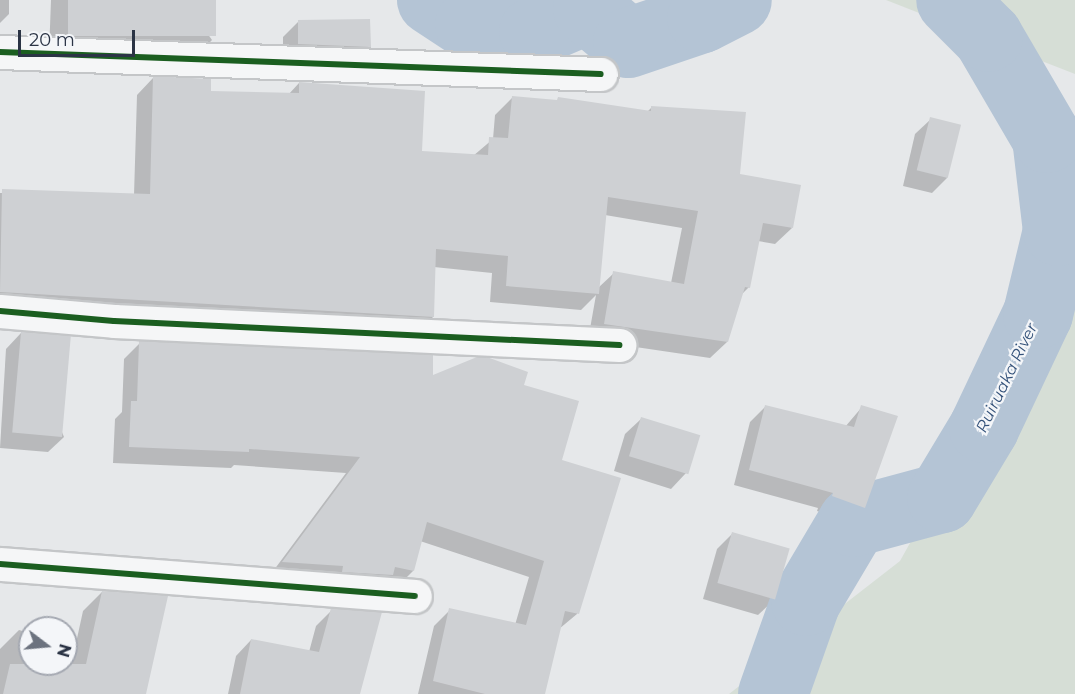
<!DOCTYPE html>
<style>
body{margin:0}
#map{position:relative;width:1075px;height:694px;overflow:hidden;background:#e6e8ea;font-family:Montserrat,sans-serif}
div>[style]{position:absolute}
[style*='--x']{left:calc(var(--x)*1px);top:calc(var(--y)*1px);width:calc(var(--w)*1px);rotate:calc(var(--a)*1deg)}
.green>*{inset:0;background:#d6ded6}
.shadow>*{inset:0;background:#0003}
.river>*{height:70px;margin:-35px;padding:0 35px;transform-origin:35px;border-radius:35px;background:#b4c4d5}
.building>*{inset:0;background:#ced0d3;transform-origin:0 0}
.roads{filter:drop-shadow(2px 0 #c4c6c8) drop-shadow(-2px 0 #c4c6c8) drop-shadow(0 2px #c4c6c8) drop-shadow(0 -2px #c4c6c8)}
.street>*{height:33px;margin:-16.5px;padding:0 16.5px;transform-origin:16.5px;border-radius:16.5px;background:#f5f6f7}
.cycleway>*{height:6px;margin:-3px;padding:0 3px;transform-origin:3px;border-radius:3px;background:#1b5e20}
span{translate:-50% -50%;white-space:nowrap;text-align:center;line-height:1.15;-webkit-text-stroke:4.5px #f4f6f9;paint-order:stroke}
.water-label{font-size:16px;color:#34527a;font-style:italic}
.north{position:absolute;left:18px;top:616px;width:60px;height:60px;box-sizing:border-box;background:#f4f6f9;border:2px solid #a4a8b1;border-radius:50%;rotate:106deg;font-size:16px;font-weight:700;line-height:24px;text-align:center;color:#2b3445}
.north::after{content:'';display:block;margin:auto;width:21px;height:27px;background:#6c737f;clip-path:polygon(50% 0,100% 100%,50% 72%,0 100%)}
.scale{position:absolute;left:18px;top:30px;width:117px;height:27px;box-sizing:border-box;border:3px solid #2b3445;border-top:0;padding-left:8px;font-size:18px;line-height:21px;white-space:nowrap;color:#2b3445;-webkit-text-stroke:4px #f4f6f9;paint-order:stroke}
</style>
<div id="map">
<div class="green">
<div style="clip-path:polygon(886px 0,1075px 0,1075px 74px)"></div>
<div style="clip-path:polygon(1075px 246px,1075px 694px,729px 694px,900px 561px)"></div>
</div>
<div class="shadow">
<div style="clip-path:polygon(0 0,9px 0,9px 14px,0 23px)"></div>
<div style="clip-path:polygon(51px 0,184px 0,212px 40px,194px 59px,49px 53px)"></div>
<div style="clip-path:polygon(299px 21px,369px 46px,353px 62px,283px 59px,283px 37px)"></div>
<div style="clip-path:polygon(evenodd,153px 78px,209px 93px,288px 95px,299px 83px,421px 152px,473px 156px,493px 139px,495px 115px,512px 98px,647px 112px,652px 107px,739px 175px,792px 228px,775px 244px,758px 241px,749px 287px,740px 296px,727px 342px,710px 358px,588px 340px,596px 295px,581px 310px,490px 302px,492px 273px,434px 267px,433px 317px,416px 334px,0 310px,0 193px,134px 195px,137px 95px,153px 78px,605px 215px,682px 228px,671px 283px,614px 273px,598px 288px,605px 215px)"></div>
<div style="clip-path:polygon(931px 119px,947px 178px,932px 193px,903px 186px,915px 134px)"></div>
<div style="clip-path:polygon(21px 333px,64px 437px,48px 452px,0 448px,6px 349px)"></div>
<div style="clip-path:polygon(140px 343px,522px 386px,560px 461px,619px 479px,577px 614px,559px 629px,543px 694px,418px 694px,434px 626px,450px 610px,515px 625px,529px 577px,420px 541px,413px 571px,397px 587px,268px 578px,346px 473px,234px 465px,231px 468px,113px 463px,115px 419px,122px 412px,124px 359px)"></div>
<div style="clip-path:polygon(766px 406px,845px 427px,862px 407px,864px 507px,849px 522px,817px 511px,818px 508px,734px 485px,750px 422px)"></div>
<div style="clip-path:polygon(641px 419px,686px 473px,671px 489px,614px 471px,625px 434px)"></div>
<div style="clip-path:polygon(733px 533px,774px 600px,758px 615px,703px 599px,717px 549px)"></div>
<div style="clip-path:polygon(102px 592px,145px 694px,0 694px,0 649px,19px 630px,30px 633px,30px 664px,66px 664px,66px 641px,76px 643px,83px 611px)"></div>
<div style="clip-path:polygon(332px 610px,359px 694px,228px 694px,236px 656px,251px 640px,309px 652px,316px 626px)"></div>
</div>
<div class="river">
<div style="--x:432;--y:0;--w:45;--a:33.3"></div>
<div style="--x:470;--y:25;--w:64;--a:6.2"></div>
<div style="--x:534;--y:32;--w:59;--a:-23.1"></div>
<div style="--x:588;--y:9;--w:52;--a:40.4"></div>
<div style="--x:628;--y:43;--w:78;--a:-18.7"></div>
<div style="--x:702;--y:18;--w:39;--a:-27"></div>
<div style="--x:773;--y:694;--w:99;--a:-70.5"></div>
<div style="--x:806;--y:601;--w:92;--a:-59.3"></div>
<div style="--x:853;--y:522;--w:92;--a:-15.1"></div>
<div style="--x:942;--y:498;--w:82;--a:-59"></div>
<div style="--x:984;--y:428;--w:126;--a:-64.7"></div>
<div style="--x:1038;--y:314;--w:85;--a:-76.5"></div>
<div style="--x:1058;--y:231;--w:94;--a:-96.7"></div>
<div style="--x:1047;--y:138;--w:117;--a:-120.3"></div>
<div style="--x:988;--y:37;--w:52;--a:-135"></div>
</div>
<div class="building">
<div style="left:68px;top:0;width:148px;height:36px"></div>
<div style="clip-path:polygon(370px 19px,371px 47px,298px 44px,298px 20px)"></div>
<div style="clip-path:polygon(153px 76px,211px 79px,211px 91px,299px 93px,299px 82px,425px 91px,422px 151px,488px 155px,489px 137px,508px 138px,512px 96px,557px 100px,558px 97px,651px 111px,651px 106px,746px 112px,740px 174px,801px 185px,793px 228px,763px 223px,750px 288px,745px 287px,728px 342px,604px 324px,613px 271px,684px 284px,698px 211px,608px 197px,599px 294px,506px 286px,508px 256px,436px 249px,434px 317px,0 292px,2px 189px,150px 194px)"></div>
<div style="left:930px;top:117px;width:32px;height:55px;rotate:14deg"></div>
<div style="left:21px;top:332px;width:50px;height:101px;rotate:5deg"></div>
<div style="clip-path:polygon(139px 341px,433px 355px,433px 375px,477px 357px,487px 357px,528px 372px,524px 385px,579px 401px,562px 460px,621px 478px,579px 614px,565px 611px,545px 694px,485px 694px,433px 681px,449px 608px,526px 625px,544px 561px,427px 522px,414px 571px,395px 567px,393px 575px,342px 572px,343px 566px,282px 562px,360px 457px,249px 449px,249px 452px,129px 447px,131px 401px,137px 401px)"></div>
<div style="clip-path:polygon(765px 405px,854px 427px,861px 405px,898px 416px,865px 508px,832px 496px,833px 493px,749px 470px)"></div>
<div style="left:641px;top:417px;width:62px;height:41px;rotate:17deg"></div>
<div style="left:732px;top:532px;width:60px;height:53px;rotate:16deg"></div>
<div style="clip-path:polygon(102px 591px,168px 596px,146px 694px,3px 694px,10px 664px,86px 664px)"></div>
<div style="clip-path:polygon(331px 608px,382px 612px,360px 694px,240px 694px,251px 639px,319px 652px)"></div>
</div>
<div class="roads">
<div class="street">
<div style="--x:0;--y:52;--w:601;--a:2.1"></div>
<div style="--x:0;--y:311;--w:114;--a:5"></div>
<div style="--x:114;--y:321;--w:506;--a:2.72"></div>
<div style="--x:0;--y:564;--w:416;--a:4.4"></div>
</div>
</div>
<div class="cycleway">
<div style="--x:0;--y:52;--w:601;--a:2.1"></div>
<div style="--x:0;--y:311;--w:114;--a:5"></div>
<div style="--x:114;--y:321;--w:506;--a:2.72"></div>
<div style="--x:0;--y:564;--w:416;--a:4.4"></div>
</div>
<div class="water-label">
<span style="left:1007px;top:378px;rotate:-64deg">Ruiruaka River</span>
</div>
<div class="north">N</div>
<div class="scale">20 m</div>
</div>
